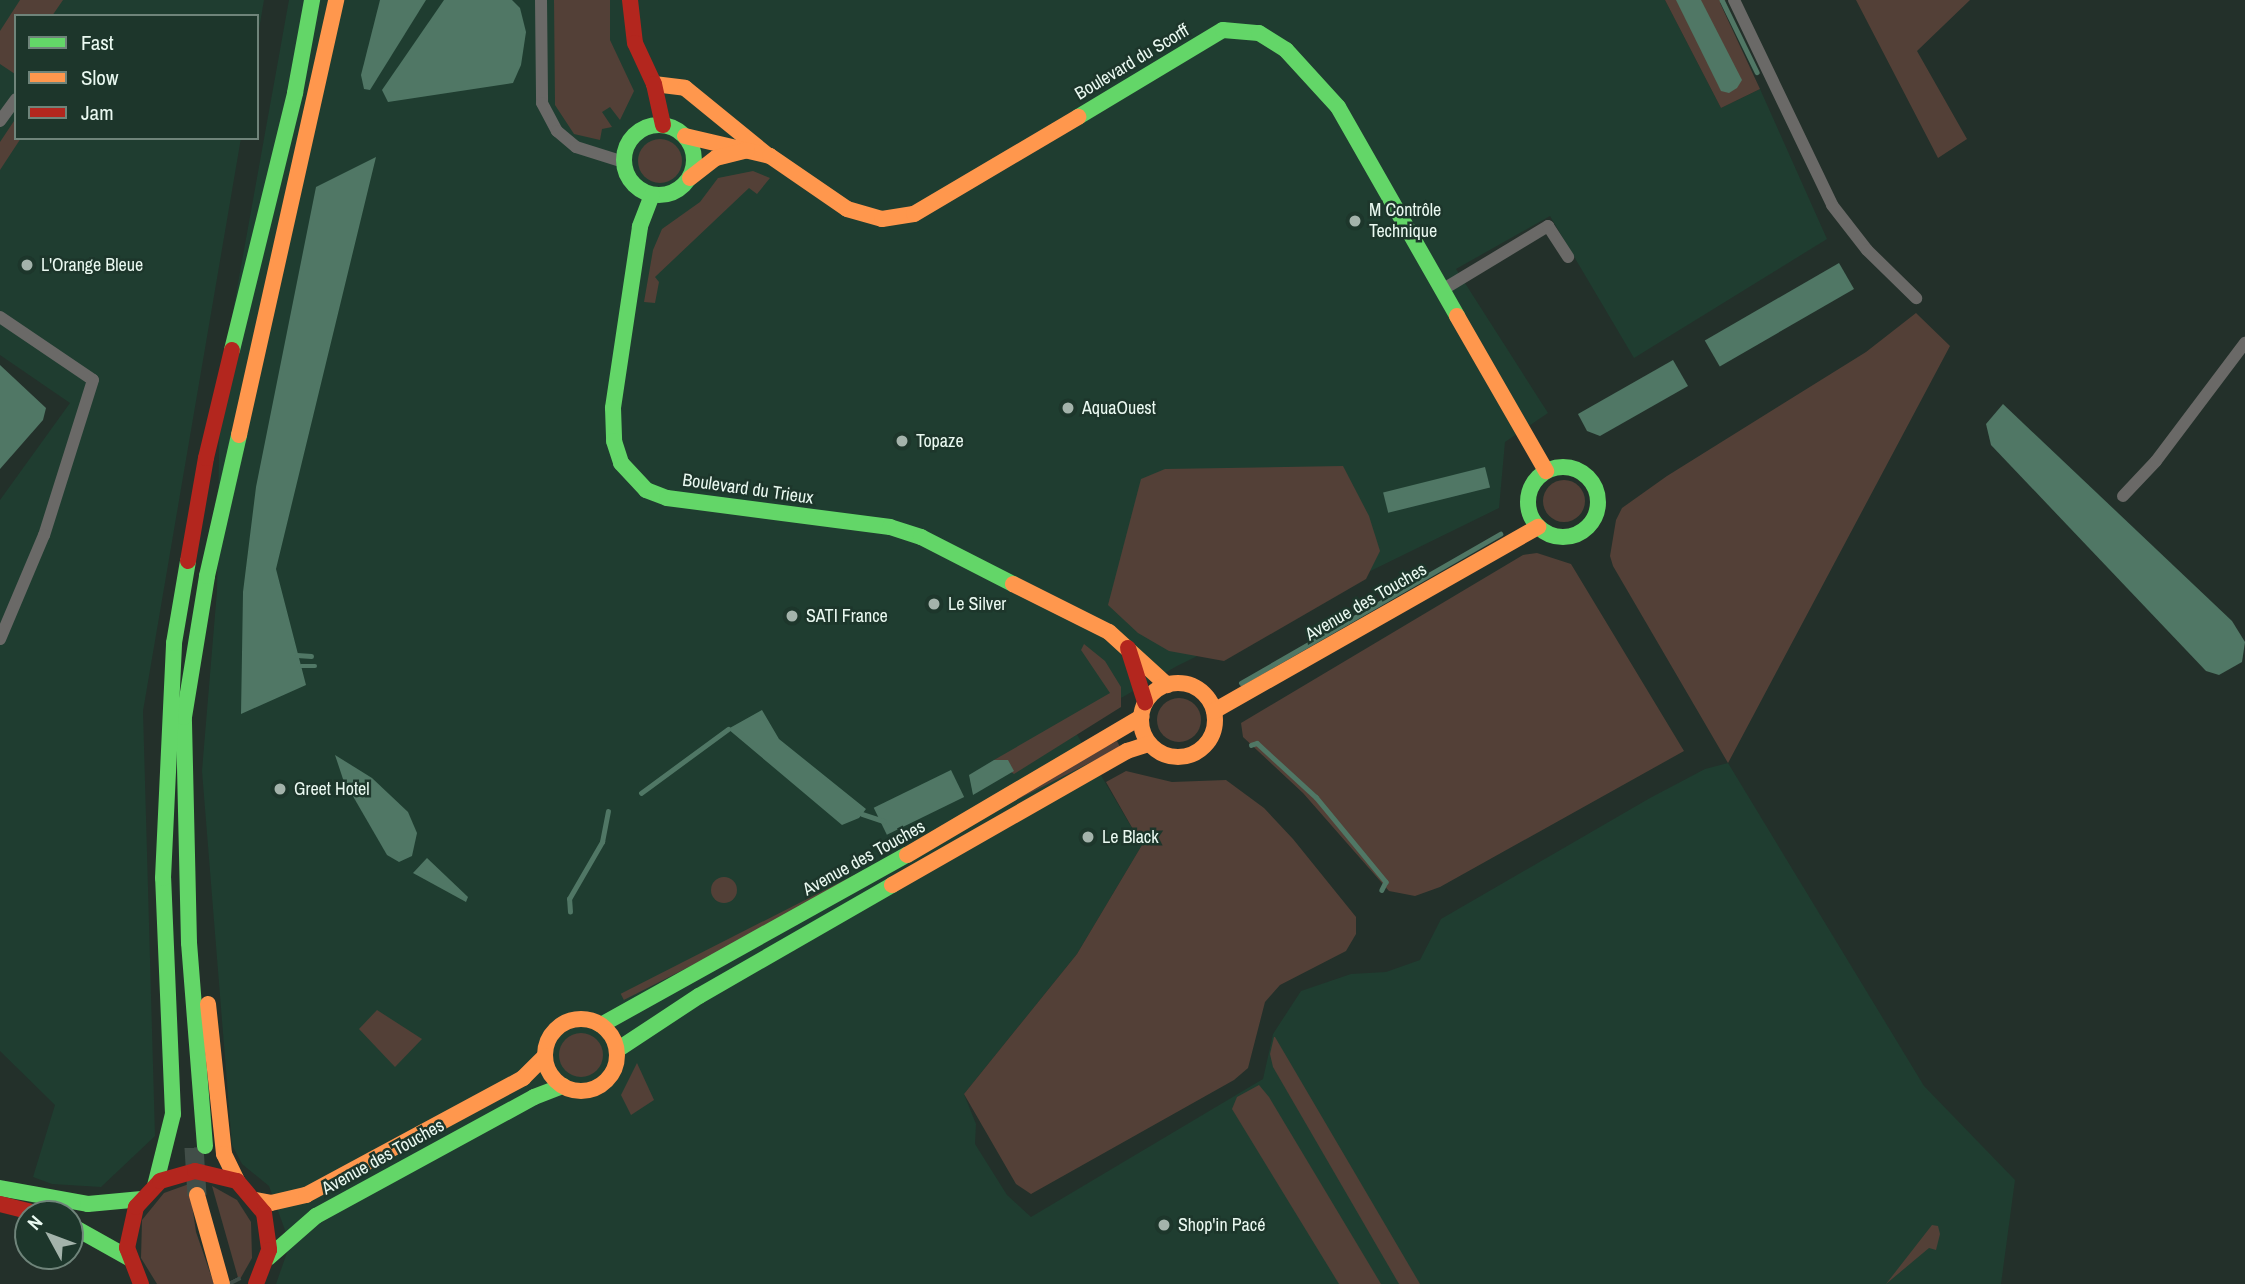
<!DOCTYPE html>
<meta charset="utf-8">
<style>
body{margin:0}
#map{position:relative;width:2245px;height:1284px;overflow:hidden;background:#23302a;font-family:"Archivo Narrow",sans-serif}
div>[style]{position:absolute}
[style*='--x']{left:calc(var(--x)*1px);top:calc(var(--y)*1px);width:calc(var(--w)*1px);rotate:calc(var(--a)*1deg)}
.built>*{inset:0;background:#1f3d30}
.green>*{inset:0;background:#534037;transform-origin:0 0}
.round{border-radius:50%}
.water>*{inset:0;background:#507765;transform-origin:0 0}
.stream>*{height:4.5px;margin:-2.25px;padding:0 2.25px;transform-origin:2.25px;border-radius:2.25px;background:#507765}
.primary-tunnel>*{height:19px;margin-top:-9.5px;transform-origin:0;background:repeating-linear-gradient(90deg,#414e48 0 19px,transparent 0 29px)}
.street>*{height:12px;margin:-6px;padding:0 6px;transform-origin:6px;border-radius:6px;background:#6a6967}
.fast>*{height:16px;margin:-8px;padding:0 8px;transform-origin:8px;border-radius:8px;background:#63d668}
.fast>.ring{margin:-8px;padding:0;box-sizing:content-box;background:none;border:16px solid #63d668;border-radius:50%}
.slow>*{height:16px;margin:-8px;padding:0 8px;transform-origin:8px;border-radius:8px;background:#ff974d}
.slow>.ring{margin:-8px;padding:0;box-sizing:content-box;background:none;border:16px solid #ff974d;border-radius:50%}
.jam>*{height:16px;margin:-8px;padding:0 8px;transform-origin:8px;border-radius:8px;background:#b3261e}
.dots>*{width:19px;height:19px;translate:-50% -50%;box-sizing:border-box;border:4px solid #1d362b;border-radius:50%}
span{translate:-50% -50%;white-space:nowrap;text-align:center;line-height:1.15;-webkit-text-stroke:5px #1d362b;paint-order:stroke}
.street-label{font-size:18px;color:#eaf9f1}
.poi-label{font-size:18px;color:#eaf9f1}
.left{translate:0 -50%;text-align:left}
.legend{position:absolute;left:14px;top:14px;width:245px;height:126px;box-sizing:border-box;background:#1d362b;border:2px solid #6f847a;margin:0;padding:9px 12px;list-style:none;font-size:21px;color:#eaf9f1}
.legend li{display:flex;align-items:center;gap:14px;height:35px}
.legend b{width:35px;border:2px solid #6f847a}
.north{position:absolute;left:14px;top:1200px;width:70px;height:70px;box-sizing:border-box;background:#1d362b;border:2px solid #6f847a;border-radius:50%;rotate:311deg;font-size:19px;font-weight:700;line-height:28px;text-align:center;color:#eaf9f1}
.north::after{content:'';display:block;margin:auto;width:24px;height:32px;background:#a4b3ab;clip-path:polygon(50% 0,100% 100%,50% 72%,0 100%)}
</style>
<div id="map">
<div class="built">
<div style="clip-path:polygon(0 0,264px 0,257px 41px,257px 16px,16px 16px,16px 138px,241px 138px,143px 711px,155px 1136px,101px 1187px,52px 1184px,33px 1177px,55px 1105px,0 1051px,0 500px,70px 403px,0 355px)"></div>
<div style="clip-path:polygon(289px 0,1665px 0,1721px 108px,1760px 89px,1827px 239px,1634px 358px,1550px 216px,1456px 269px,1548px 413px,1505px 442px,1499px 508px,1177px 666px,1072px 726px,1142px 845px,1077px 954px,964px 1094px,976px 1124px,975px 1144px,1007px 1195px,1031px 1217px,1263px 1079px,1273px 1034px,1301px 991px,1351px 974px,1386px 972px,1420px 960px,1441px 919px,1650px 798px,1705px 769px,1728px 763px,1924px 1086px,2015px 1180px,2001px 1284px,276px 1284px,290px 1244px,269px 1186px,242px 1164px,232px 1145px,202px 771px,217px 591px,220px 383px)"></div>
</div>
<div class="green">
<div style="clip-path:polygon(20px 0,63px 0,52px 16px,16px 16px,15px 74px,0 64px,0 31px)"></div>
<div style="clip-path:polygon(554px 0,610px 0,610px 40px,634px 91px,620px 120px,610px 107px,602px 112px,612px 127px,602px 129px,600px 140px,574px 134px,555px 105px)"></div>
<div style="clip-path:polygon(1665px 0,1726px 0,1720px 3px,1760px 89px,1721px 108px)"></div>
<div style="clip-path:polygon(1856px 0,1970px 0,1917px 51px,1967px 139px,1938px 158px)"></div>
<div style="clip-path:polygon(16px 118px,16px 138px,21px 138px,0 170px,0 142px)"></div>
<div class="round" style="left:638px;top:139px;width:44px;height:44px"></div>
<div style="clip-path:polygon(753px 171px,770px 178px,757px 194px,749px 188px,655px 277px,659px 282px,655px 303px,644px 302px,653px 250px,662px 229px,700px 202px,718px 178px)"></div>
<div style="clip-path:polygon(1916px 313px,1950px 346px,1728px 763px,1613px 566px,1610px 556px,1616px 520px,1622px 508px,1667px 476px,1866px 352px)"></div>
<div style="clip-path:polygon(1343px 466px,1369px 516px,1380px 551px,1366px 579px,1224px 661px,1169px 651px,1138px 633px,1108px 605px,1141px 479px,1165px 469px)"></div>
<div class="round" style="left:1543px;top:480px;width:42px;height:42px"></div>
<div style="clip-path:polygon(1537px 553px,1571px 564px,1684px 751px,1440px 887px,1415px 896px,1389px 891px,1303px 793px,1243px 737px,1241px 723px,1523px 555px)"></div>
<div style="clip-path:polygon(1084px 644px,1105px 661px,1121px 687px,1121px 707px,1014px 774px,994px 760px,1110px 693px,1081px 650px)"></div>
<div class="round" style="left:1157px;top:698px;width:44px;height:44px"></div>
<div style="left:1117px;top:741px;width:7px;height:557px;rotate:63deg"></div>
<div style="clip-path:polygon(1126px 771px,1172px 782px,1226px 780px,1264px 808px,1293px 839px,1356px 917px,1356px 934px,1346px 951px,1280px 985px,1265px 1002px,1248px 1068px,1234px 1080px,1031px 1194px,1016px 1184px,964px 1094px,1077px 954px,1142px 845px,1106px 782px)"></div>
<div class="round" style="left:711px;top:877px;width:26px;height:26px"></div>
<div style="clip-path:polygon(377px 1010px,422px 1039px,395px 1067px,359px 1029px)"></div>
<div class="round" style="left:559px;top:1033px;width:44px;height:44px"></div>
<div style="clip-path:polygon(1274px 1037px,1275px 1037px,1420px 1284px,1399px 1284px,1273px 1067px,1270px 1054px)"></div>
<div style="clip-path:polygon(637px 1063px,654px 1100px,631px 1115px,621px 1095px)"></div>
<div style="clip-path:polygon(1259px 1085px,1269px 1097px,1381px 1284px,1339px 1284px,1232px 1109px,1237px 1097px)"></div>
<div style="clip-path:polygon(189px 1184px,196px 1232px,214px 1284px,157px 1284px,141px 1258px,142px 1220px,164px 1193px)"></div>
<div style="clip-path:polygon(212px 1186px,237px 1200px,251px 1222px,252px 1258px,239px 1281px)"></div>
<div style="clip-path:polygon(1932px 1225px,1938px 1226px,1940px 1234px,1936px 1250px,1929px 1248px,1886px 1284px)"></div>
</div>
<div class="water">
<div style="clip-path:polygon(380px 0,426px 0,370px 90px,364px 89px,361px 75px)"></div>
<div style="clip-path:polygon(444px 0,512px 0,520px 8px,526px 32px,521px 65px,513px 83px,388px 102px,382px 90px)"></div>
<div style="clip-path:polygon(1676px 0,1701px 0,1742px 80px,1737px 88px,1729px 93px,1721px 91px)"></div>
<div style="clip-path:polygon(376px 157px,276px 569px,306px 685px,241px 714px,243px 592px,256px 487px,316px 187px)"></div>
<div style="left:1839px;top:263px;width:30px;height:155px;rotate:60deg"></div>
<div style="clip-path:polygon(1673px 360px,1688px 386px,1600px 436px,1587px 431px,1578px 414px)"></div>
<div style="clip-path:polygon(0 365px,46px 408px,43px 420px,0 469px)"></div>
<div style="clip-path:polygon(2003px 404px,2232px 621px,2245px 642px,2242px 662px,2219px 675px,2206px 671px,1991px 445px,1986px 424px)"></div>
<div style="left:1485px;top:467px;width:21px;height:105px;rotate:76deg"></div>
<div style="clip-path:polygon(762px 710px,779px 739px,866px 809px,859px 818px,842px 825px,728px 729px)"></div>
<div style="clip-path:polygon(335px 755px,372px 778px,408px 812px,417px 833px,412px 856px,399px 862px,387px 855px,343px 779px)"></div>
<div style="clip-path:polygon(994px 760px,1008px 760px,1014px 771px,973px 795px,969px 775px)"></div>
<div style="left:951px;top:770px;width:30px;height:86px;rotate:64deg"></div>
<div style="clip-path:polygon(427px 858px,468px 897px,466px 902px,413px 873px)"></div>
</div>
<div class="stream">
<div style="--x:1722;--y:0;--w:80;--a:64.1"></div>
<div style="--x:297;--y:655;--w:14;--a:4"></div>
<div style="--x:301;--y:666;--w:14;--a:0"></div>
<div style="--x:1241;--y:683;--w:299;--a:-29.9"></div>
<div style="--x:1251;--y:745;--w:6;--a:-18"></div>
<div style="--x:1257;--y:743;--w:80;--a:42.5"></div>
<div style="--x:1316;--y:797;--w:110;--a:50.5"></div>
<div style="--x:1386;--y:882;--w:9;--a:117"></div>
<div style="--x:641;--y:793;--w:108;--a:-36.3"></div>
<div style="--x:862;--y:814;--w:23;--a:18"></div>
<div style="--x:570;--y:912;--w:13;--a:-94"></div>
<div style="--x:569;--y:899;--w:66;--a:-59.9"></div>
<div style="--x:602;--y:842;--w:31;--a:-79"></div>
</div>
<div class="primary-tunnel">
<div style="--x:194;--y:1147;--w:48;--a:86.4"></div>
<div style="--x:231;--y:1280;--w:4;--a:63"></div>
</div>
<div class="street">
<div style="--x:541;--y:0;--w:103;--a:89.4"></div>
<div style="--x:542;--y:103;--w:32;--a:62"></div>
<div style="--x:557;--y:131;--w:25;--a:40"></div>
<div style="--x:576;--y:147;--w:50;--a:17.4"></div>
<div style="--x:1734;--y:0;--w:227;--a:64.4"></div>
<div style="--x:1832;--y:205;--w:57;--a:52.1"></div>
<div style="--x:1867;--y:250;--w:69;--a:44.4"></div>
<div style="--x:0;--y:121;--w:27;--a:-54"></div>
<div style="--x:1442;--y:290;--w:124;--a:-31.1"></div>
<div style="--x:1548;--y:226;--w:37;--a:57"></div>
<div style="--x:0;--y:317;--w:112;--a:34.1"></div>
<div style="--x:93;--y:380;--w:163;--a:107.5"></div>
<div style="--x:44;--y:535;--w:113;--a:112.9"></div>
<div style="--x:2123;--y:496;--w:48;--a:-46.7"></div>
<div style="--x:2156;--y:461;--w:148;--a:-53"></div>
</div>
<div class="fast">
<div style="--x:1078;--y:117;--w:169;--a:-31"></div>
<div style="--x:1223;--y:30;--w:36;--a:5"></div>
<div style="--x:1259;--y:33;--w:32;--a:32"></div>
<div style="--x:1286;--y:50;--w:77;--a:47.6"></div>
<div style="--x:1338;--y:107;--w:241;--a:60.3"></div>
<div class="ring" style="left:624px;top:125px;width:54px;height:54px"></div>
<div style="--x:652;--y:195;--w:34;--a:111"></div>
<div style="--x:640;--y:227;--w:183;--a:98.5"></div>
<div style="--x:613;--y:408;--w:33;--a:88"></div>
<div style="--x:614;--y:441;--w:23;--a:72"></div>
<div style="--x:621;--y:463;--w:37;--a:47"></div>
<div style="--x:646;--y:490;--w:22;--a:21"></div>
<div style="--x:667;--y:498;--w:225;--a:7.4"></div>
<div style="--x:890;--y:527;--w:33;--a:18"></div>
<div style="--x:921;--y:537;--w:103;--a:27.1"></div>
<div style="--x:232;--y:350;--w:265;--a:-76.2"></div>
<div style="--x:295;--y:93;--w:95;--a:-79.6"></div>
<div class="ring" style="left:1528px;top:467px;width:54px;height:54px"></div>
<div style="--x:601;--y:1025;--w:350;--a:-29.1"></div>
<div style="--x:617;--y:1050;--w:98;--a:-33.4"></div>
<div style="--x:699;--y:996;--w:223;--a:-29.9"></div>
<div style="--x:205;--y:1146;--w:204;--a:-94.5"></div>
<div style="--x:189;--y:943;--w:226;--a:-91.3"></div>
<div style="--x:184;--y:717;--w:143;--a:-80.7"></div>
<div style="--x:207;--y:576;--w:145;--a:-77.2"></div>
<div style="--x:155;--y:1186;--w:74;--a:-76"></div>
<div style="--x:173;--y:1114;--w:236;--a:-92.4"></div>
<div style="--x:163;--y:878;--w:235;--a:-87.3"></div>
<div style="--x:174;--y:643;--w:83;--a:-80.3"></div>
<div style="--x:0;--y:1188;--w:89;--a:10.3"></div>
<div style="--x:88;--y:1204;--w:54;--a:-5.3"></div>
<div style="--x:70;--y:1225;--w:68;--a:29.2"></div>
<div style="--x:268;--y:1258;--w:64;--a:-41.2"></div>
<div style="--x:316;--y:1216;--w:248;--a:-28.6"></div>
<div style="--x:534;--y:1097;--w:31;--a:-21"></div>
</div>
<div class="slow">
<div style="--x:654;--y:84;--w:31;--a:7"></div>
<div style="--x:685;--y:88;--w:104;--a:39.2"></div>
<div style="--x:685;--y:136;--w:87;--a:13.2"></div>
<div style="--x:770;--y:156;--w:93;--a:34.5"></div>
<div style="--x:847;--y:209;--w:36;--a:16"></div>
<div style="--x:882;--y:219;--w:32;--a:-9"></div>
<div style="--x:914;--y:214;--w:191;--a:-30.6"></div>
<div style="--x:690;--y:178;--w:33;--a:-38"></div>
<div style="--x:716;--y:158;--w:32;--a:-14"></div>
<div style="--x:1457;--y:316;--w:179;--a:60.1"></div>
<div style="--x:239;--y:435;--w:446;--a:-77.4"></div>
<div style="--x:1013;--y:584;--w:107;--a:26.6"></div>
<div style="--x:1109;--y:632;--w:79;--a:42.4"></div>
<div class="ring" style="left:1141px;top:683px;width:58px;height:58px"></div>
<div style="--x:1214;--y:711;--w:373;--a:-29.6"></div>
<div style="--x:907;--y:855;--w:272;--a:-30.5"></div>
<div style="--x:892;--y:885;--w:271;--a:-29.7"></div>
<div style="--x:1127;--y:751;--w:23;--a:-18"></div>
<div style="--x:208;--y:1004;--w:151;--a:83.9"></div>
<div style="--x:224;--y:1154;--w:30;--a:64"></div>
<div class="ring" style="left:545px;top:1019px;width:56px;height:56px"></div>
<div style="--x:197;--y:1195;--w:92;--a:74.3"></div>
<div style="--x:256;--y:1200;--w:15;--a:11"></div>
<div style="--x:271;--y:1203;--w:36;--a:-13"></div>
<div style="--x:306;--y:1195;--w:247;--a:-28.3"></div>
<div style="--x:523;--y:1078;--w:31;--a:-45"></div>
</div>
<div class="jam">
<div style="--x:630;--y:0;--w:43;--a:83.4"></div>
<div style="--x:635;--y:43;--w:45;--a:65.1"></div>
<div style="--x:654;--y:84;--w:42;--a:77.6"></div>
<div style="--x:188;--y:561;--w:105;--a:-80.1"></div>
<div style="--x:206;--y:458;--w:111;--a:-76.5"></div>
<div style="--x:1128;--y:648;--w:57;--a:72.5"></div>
<div style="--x:0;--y:1204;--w:41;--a:14"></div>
<div style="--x:141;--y:1284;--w:39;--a:-111"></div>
<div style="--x:127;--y:1248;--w:42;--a:-77.6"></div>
<div style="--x:136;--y:1207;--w:35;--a:-47"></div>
<div style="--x:160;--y:1181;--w:36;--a:-16"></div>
<div style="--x:195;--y:1171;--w:43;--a:13.4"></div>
<div style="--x:237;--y:1181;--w:42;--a:49.8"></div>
<div style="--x:264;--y:1213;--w:37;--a:82"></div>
<div style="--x:269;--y:1250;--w:36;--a:111"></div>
</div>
<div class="dots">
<div style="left:1355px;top:221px;background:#a4b3ab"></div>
<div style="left:27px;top:265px;background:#a4b3ab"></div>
<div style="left:1068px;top:408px;background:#a4b3ab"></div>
<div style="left:902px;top:441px;background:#a4b3ab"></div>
<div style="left:934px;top:604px;background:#a4b3ab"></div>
<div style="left:792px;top:616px;background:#a4b3ab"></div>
<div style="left:280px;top:789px;background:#a4b3ab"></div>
<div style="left:1088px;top:837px;background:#a4b3ab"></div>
<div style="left:1164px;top:1225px;background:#a4b3ab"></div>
</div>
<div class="street-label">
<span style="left:1132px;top:62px;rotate:-31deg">Boulevard du Scorff</span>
<span style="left:748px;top:489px;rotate:8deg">Boulevard du Trieux</span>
<span style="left:1366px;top:602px;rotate:-30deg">Avenue des Touches</span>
<span style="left:864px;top:858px;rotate:-29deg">Avenue des Touches</span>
<span style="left:383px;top:1157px;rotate:-29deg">Avenue des Touches</span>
</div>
<div class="poi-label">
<span class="left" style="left:1369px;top:221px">M Contrôle<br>Technique</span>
<span class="left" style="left:41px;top:265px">L'Orange Bleue</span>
<span class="left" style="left:1082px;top:408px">AquaOuest</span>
<span class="left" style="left:916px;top:441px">Topaze</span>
<span class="left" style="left:948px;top:604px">Le Silver</span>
<span class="left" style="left:806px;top:616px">SATI France</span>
<span class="left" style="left:294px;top:789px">Greet Hotel</span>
<span class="left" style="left:1102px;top:837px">Le Black</span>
<span class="left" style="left:1178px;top:1225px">Shop'in Pacé</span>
</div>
<ul class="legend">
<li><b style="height:9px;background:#63d668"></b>Fast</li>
<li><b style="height:9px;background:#ff974d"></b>Slow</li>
<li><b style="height:9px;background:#b3261e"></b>Jam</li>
</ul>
<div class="north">N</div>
</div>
